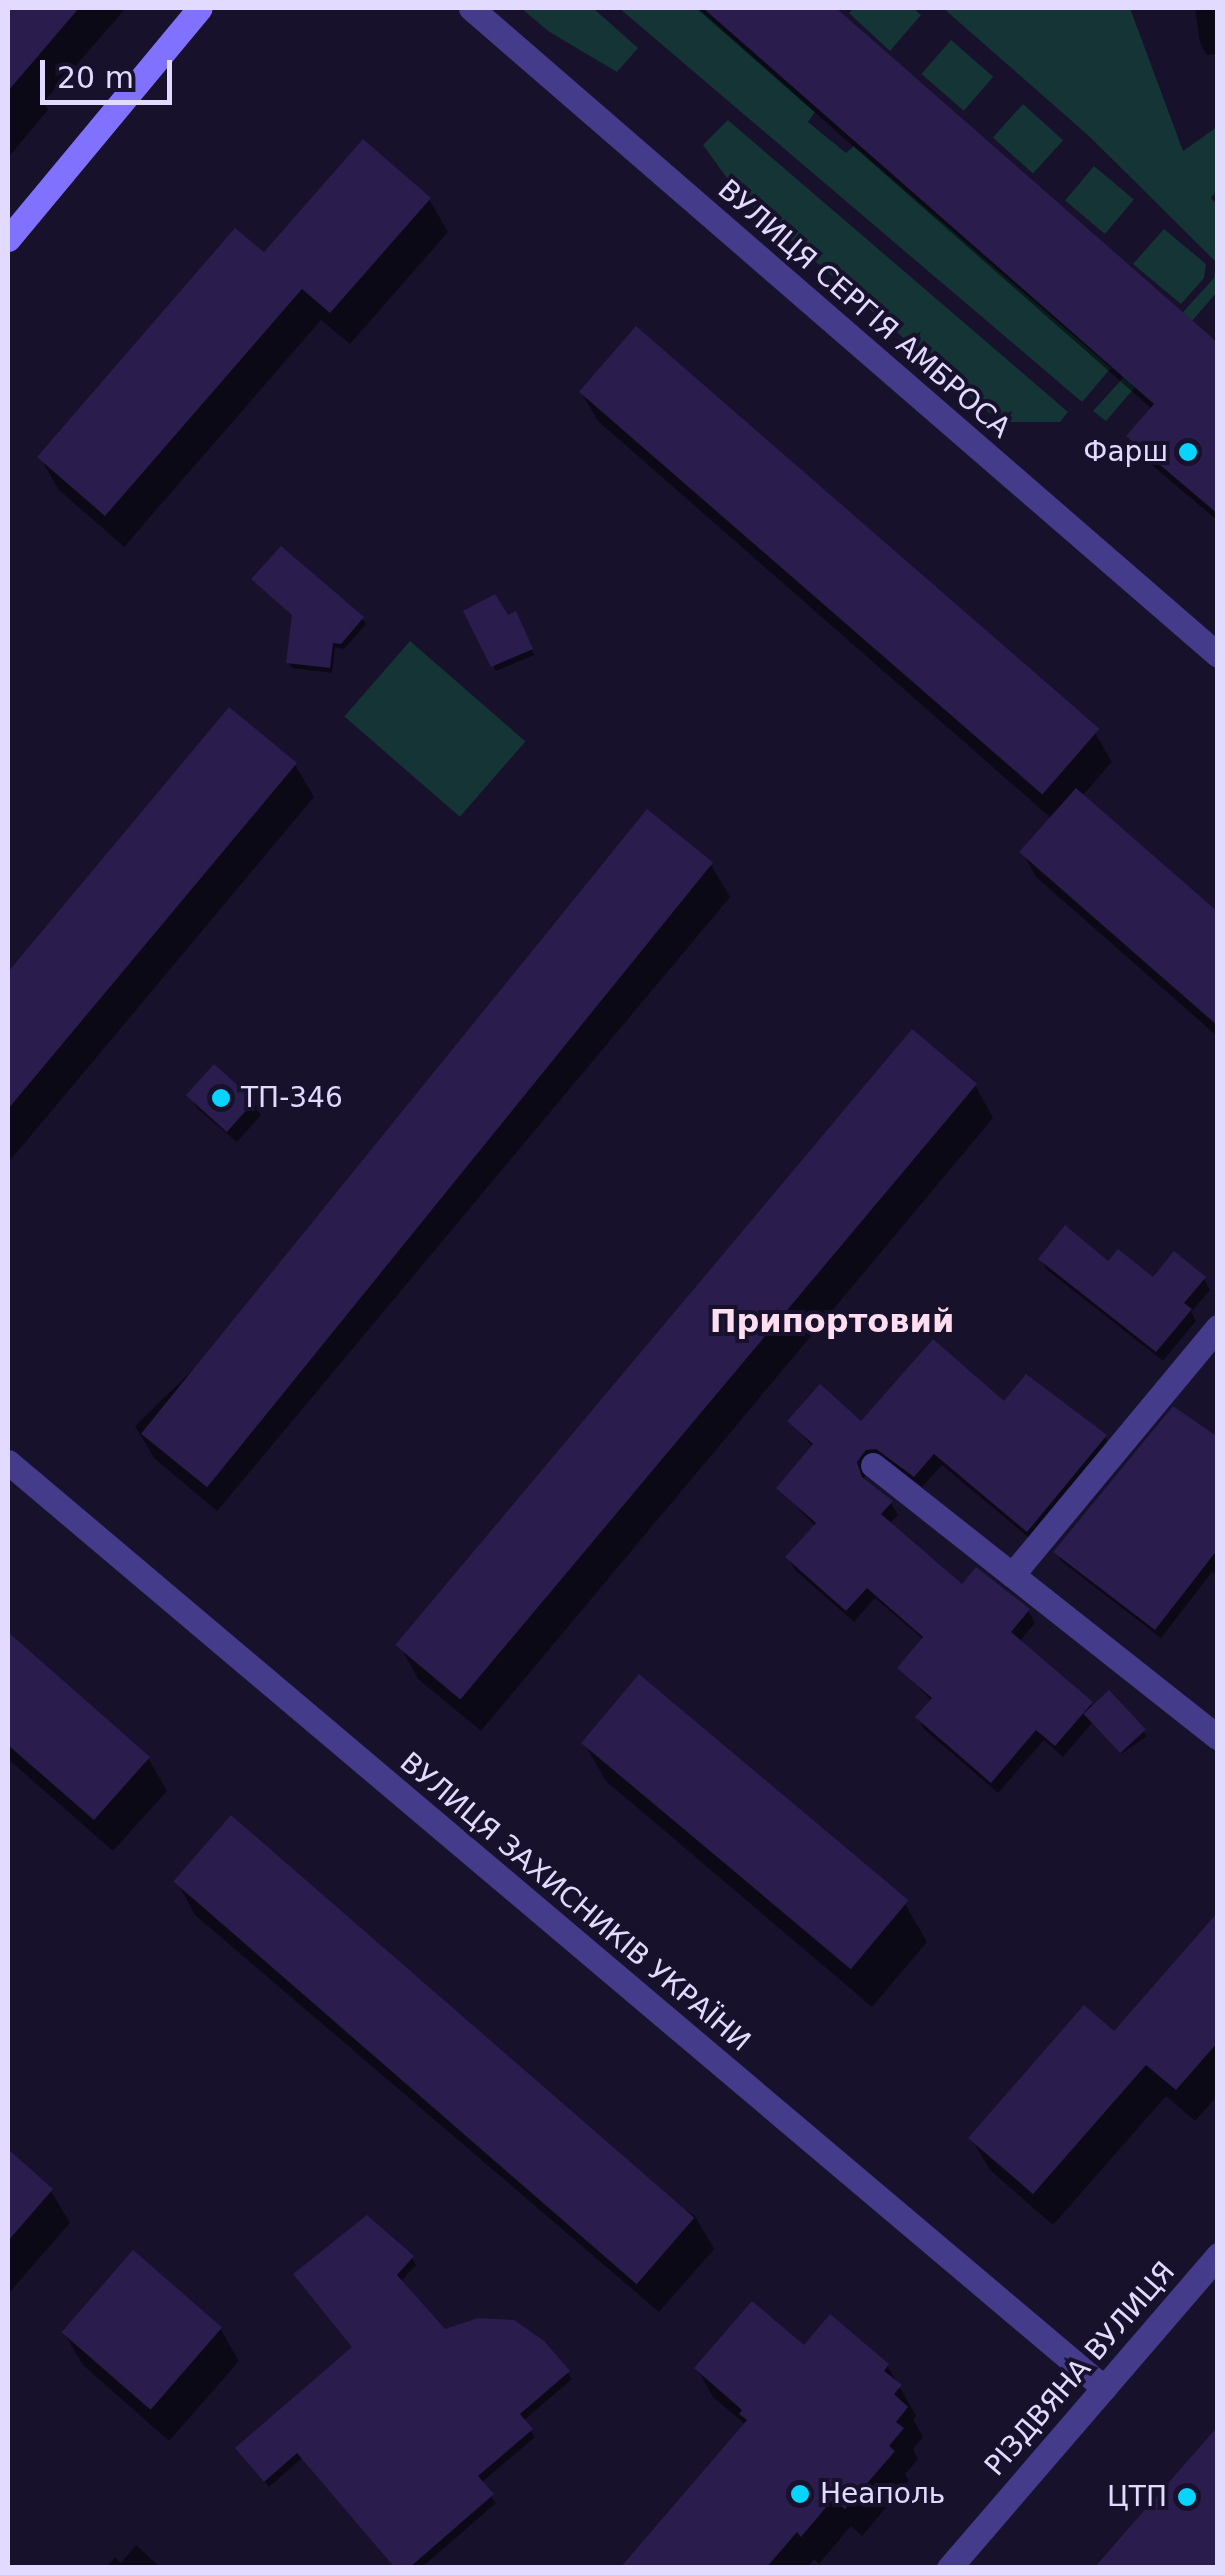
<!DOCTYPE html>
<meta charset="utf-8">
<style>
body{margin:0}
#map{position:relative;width:1225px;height:2575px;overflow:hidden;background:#17112b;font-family:"DejaVu Sans",sans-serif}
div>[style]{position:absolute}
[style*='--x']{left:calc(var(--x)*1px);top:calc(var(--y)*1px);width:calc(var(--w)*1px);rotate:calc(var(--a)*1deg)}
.green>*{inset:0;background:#143435;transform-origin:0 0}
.shadow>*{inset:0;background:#0007}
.building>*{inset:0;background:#2a1c4d;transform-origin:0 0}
.street>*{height:25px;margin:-12.5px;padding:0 12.5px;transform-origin:12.5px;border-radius:12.5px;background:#443b8b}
.secondary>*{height:25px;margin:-12.5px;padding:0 12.5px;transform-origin:12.5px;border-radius:12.5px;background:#8072ff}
.dots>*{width:28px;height:28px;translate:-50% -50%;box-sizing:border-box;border:5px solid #17112b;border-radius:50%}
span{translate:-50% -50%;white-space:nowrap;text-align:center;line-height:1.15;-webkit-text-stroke:8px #17112b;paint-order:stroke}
.street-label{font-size:28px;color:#e2dbff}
.poi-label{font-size:28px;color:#e2dbff}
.right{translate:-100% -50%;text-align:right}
.left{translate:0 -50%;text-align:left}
.quarter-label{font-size:32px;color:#ffddf0;font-weight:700}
.frame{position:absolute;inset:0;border:10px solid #e2dbff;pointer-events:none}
.scale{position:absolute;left:40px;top:60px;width:132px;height:45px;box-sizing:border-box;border:5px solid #e2dbff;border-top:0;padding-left:12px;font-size:30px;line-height:35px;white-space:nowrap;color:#e2dbff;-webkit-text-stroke:8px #17112b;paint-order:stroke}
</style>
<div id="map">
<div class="green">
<div style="clip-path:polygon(521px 8px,593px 8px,638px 48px,617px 72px,548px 31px)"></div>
<div style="clip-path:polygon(619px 8px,698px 8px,815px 112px,808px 122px,846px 153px,854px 146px,1111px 368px,1082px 402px)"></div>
<div style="clip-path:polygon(854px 8px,913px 8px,921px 15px,890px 51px,849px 13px)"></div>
<div style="clip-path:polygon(943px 8px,1130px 8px,1183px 151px,1217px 127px,1217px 190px,1211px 198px,1217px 205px,1217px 292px,1106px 421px,1093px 411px,1214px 278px,1216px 262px,1090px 137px)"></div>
<div style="left:951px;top:40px;width:56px;height:45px;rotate:41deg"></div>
<div style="left:1023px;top:104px;width:54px;height:45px;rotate:42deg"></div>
<div style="clip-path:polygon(728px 120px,1068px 412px,1060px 422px,1009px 422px,1008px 429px,740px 196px,703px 145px)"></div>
<div style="left:1094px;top:166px;width:52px;height:45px;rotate:40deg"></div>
<div style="clip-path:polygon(1164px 229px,1206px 264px,1204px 278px,1181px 304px,1133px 264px)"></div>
<div style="left:410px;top:641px;width:153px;height:100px;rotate:41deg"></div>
</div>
<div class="shadow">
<div style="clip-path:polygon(8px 8px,126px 8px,44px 102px,48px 110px,8px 158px)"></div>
<div style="clip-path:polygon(696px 8px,832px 8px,1211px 341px,1218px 334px,1218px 521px,1140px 455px,1129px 436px,1152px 409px)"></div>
<div style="clip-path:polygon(1195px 8px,1218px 8px,1218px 54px,1207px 55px,1200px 43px)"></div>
<div style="clip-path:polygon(429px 199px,448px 232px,350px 344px,321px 320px,124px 547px,58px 489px,40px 457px,264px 256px)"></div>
<div style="clip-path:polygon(581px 392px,1095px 733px,1112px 762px,1082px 796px,1218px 915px,1218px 1037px,1036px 877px,1022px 852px,1052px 819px,598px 421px)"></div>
<div style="clip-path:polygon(255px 579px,362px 619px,366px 624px,344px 649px,335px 647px,332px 673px,292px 668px,288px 662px,294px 617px)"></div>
<div style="clip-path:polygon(466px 612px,518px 620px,534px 655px,496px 671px)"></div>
<div style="clip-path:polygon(230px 710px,295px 765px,314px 797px,8px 1163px,8px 976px)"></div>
<div style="clip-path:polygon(711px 865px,730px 897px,217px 1511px,154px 1458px,135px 1426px)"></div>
<div style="clip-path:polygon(975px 1085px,993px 1118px,481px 1731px,418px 1679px,400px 1646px)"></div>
<div style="clip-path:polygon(190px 1096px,253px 1102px,261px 1115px,237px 1142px,198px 1109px)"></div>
<div style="clip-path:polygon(1041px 1259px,1108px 1265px,1153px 1281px,1204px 1279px,1210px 1290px,1191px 1312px,1196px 1321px,1163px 1361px,1047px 1270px)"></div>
<div style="clip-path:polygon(1004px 1404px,1105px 1437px,1112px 1449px,1034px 1542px,942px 1465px,922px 1487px,891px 1463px,875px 1461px,863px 1479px,891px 1503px,898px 1515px,889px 1524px,962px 1587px,1028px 1611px,1035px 1623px,1019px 1642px,1094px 1708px,1109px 1694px,1147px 1736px,1121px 1754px,1092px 1723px,1063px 1757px,1044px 1740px,998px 1793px,925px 1730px,918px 1718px,932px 1701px,900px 1668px,924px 1640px,875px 1598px,854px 1622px,795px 1570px,788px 1558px,816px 1527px,779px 1488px,814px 1448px,790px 1421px,861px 1425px)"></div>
<div style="clip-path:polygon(1218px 1440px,1218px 1576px,1212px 1572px,1161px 1638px,1061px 1561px,1056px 1552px)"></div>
<div style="clip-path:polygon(8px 1636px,148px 1758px,167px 1791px,113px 1851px,8px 1759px)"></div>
<div style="clip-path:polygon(584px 1743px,905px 1904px,927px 1942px,872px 2007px,606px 1781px)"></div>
<div style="clip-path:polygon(177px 1882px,695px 2216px,714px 2249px,659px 2312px,195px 1915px)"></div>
<div style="clip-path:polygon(1218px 1914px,1218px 2095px,1195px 2121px,1166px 2096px,1053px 2225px,990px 2170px,971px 2138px,1114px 2034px)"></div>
<div style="clip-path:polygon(8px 2153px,51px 2191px,70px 2223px,8px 2294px)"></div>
<div style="clip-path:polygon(412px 2258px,416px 2265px,400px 2282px,444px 2332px,568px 2373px,572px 2379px,523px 2421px,535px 2437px,481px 2483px,496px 2503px,421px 2568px,396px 2568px,302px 2458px,269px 2487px,242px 2455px,355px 2348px,300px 2281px)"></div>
<div style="clip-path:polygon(220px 2328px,239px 2361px,169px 2441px,83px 2365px,64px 2333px)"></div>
<div style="clip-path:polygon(804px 2348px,887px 2365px,916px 2416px,913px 2419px,923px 2437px,913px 2449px,918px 2459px,905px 2474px,909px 2481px,862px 2536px,851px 2526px,819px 2564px,814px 2559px,807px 2568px,623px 2568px,746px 2425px,713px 2397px,697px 2369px)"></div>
<div style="clip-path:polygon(136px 2545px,161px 2568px,106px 2568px,115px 2557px,121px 2563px)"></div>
</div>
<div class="building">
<div style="clip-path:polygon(8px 8px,79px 8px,8px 91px)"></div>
<div style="clip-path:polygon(703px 8px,836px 8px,1218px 343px,1218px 514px,1126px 436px,1154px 404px)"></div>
<div style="clip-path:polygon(363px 139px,431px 198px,330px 313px,302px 289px,105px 516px,37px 457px,235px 228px,264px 252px)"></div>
<div style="left:636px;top:326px;width:614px;height:87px;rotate:41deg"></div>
<div style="clip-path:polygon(281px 546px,364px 617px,341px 644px,333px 643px,330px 668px,286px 663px,292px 615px,251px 579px)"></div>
<div style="clip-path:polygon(495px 594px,508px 615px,516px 611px,533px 649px,491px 667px,463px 611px)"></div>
<div style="clip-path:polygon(229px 707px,297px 763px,8px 1109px,8px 972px)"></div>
<div style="clip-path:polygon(1076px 788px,1218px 912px,1218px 1026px,1019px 852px)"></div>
<div style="left:647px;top:809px;width:85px;height:804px;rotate:39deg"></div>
<div style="left:912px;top:1029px;width:85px;height:804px;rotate:40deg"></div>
<div style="left:214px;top:1064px;width:55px;height:42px;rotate:42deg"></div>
<div style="clip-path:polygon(1065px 1225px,1108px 1261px,1118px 1249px,1153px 1277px,1174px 1251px,1206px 1277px,1184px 1303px,1192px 1309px,1156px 1352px,1038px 1259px)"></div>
<div style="clip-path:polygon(933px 1339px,1004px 1401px,1026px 1374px,1107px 1435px,1027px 1532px,934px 1454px,914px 1477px,876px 1449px,866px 1450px,857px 1462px,862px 1477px,893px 1501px,881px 1514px,962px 1584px,976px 1567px,1030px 1609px,1011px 1632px,1093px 1702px,1055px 1746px,1036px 1730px,991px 1783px,915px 1717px,932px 1698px,897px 1668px,923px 1637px,867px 1588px,846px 1611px,785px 1557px,816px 1523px,776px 1488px,813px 1444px,787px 1421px,820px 1384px,861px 1421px)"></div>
<div style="clip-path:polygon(1173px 1406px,1218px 1437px,1218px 1549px,1155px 1630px,1053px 1552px)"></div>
<div style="clip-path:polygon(8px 1632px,150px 1757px,94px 1820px,8px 1745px)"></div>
<div style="left:639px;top:1674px;width:352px;height:90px;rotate:40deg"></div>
<div style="left:1109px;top:1690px;width:54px;height:35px;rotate:47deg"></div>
<div style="left:231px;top:1815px;width:614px;height:88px;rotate:41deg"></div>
<div style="clip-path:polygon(1218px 1912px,1218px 2042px,1176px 2090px,1146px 2065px,1033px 2194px,968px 2138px,1084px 2005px,1114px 2031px)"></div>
<div style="clip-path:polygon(8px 2149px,53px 2189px,8px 2241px)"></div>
<div style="clip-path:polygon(367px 2215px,414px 2256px,397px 2275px,445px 2329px,478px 2318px,514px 2320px,544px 2341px,570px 2371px,520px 2414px,533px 2429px,478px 2476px,494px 2494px,409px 2568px,395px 2568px,297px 2453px,264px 2482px,235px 2448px,352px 2347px,293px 2274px)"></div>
<div style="left:133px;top:2250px;width:118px;height:109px;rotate:41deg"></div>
<div style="clip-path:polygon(752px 2301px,804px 2345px,830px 2314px,889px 2364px,884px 2371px,902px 2385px,894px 2394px,908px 2407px,896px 2422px,904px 2428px,889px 2446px,895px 2451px,845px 2509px,833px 2499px,801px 2537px,797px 2532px,766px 2568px,620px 2568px,747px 2420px,739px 2414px,742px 2410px,694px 2368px)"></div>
<div style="clip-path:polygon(1218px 2426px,1218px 2568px,1094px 2568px)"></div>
</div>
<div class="street">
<div style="--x:471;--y:8;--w:988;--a:40.9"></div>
<div style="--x:8;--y:1462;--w:1435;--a:40.19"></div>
<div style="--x:873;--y:1465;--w:439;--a:38.3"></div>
<div style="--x:1012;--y:1575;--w:322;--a:-50.3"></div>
<div style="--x:949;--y:2568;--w:413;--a:-49.3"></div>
</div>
<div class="secondary">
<div style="--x:8;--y:239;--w:300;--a:-50.3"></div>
</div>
<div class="dots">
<div style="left:1188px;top:452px;background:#07d4ff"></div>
<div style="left:221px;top:1098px;background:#07d4ff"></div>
<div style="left:800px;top:2494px;background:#07d4ff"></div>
<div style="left:1187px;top:2497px;background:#07d4ff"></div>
</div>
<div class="street-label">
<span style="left:864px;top:309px;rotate:41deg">ВУЛИЦЯ СЕРГІЯ АМБРОСА</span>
<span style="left:575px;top:1902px;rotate:40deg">ВУЛИЦЯ ЗАХИСНИКІВ УКРАЇНИ</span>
<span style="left:1080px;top:2369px;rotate:-49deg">РІЗДВЯНА ВУЛИЦЯ</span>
</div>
<div class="poi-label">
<span class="right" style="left:1168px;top:452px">Фарш</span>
<span class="left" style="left:241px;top:1098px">ТП-346</span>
<span class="left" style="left:820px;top:2494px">Неаполь</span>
<span class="right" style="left:1167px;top:2497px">ЦТП</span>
</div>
<div class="quarter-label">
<span style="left:832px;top:1321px">Припортовий</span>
</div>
<div class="frame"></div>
<div class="scale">20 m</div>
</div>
